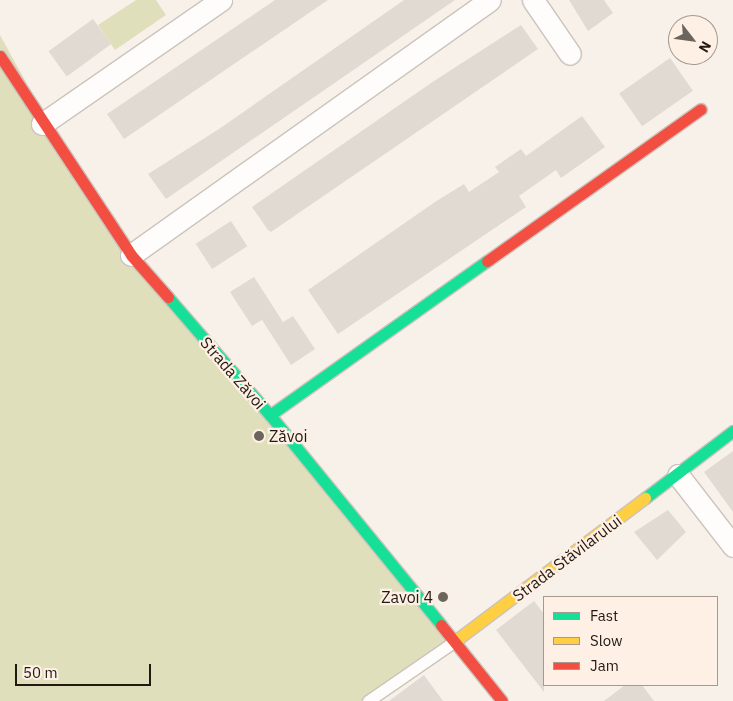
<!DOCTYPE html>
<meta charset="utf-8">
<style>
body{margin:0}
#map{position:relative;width:733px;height:701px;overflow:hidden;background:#f8f1ea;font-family:"IBM Plex Sans",sans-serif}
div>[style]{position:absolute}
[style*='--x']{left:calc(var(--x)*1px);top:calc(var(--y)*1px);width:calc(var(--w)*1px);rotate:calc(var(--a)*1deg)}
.green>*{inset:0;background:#e0dfbc}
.building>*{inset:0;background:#e1dad3;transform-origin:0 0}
.roads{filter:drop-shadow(1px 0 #cbc3bc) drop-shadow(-1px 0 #cbc3bc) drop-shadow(0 1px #cbc3bc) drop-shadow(0 -1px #cbc3bc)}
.lane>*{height:11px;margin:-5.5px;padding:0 5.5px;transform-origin:5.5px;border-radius:5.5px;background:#fefdfc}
.street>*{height:21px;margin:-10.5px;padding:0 10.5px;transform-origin:10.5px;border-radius:10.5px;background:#fefdfc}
.fast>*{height:11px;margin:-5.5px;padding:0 5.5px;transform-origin:5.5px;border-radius:5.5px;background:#16e098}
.slow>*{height:11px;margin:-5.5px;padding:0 5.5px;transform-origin:5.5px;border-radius:5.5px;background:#ffcf43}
.jam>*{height:11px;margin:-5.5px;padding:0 5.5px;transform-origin:5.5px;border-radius:5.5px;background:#f24e42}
.dots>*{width:14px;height:14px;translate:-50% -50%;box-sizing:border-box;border:2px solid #fef0e4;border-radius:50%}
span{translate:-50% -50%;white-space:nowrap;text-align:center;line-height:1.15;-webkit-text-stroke:4.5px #fef0e4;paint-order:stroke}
.street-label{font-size:16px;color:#211912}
.poi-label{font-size:16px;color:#211912}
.left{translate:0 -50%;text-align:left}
.right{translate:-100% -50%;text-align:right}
.legend{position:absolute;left:543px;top:596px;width:175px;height:90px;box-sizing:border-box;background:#fef0e4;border:1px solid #a69a90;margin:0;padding:6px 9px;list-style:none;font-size:15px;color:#211912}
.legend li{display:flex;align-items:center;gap:10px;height:25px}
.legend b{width:25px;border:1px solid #a69a90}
.north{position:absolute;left:668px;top:15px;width:50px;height:50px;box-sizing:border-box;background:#fef0e4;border:1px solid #a69a90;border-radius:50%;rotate:120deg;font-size:14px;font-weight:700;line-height:20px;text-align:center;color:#211912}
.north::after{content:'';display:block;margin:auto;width:18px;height:22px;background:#6c655e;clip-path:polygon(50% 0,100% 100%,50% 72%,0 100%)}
.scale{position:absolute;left:15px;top:664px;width:136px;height:22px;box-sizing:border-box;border:2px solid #211912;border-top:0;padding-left:6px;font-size:15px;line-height:18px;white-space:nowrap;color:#211912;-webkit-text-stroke:4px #fef0e4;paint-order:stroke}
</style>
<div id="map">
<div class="green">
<div style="clip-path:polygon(136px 0,156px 0,166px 15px,115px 50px,98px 25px)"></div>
<div style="clip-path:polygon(0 35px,50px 126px,131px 255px,455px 641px,373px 701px,0 701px)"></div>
</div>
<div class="building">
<div style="clip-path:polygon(275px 0,328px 0,124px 139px,107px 114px)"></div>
<div style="clip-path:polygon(404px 0,455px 0,166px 199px,148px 174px,219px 129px)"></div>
<div style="clip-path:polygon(569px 0,604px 0,613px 13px,588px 31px)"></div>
<div style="left:93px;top:19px;width:31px;height:55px;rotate:54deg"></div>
<div style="clip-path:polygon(521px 25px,538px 49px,271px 232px,268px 230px,252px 207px,434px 81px)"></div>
<div style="left:670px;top:58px;width:40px;height:62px;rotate:55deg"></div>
<div style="clip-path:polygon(582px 116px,605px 147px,561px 178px,556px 170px,519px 196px,526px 207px,338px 334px,308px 290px,435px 202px,464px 184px,469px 192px,499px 172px,495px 167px,521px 149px,526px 156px)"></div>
<div style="left:231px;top:221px;width:30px;height:42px;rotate:57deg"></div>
<div style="clip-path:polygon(254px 277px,283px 322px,293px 316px,315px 349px,291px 365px,262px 320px,252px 326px,230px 292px)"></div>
<div style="clip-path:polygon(733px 451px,733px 512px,704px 472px)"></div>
<div style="clip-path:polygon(668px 510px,686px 532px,657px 560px,634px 532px)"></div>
<div style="clip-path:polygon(534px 601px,544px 614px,544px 692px,496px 630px)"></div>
<div style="clip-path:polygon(424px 675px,443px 701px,389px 701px)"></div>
<div style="clip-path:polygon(625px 685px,642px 685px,654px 701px,604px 701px)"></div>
</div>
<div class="roads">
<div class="lane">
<div style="--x:368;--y:701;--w:106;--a:-34.6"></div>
</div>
<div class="street">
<div style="--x:533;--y:0;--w:65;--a:55.6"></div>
<div style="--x:42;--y:124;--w:218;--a:-34.7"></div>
<div style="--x:131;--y:255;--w:440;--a:-35.4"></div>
<div style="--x:678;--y:475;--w:90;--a:52.2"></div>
</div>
<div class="fast">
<div style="--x:168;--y:297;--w:156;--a:49.2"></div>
<div style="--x:270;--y:415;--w:271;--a:50.8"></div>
<div style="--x:270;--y:415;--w:266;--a:-35.4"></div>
<div style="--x:645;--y:498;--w:111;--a:-37.3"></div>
</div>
<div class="slow">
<div style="--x:455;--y:641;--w:238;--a:-37"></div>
</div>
<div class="jam">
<div style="--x:0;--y:56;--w:238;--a:56.6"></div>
<div style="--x:131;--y:255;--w:56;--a:48.6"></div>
<div style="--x:487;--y:261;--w:262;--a:-35.4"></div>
<div style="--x:441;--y:625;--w:97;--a:51.2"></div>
</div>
</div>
<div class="dots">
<div style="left:259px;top:436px;background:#6c655e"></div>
<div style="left:443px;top:597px;background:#6c655e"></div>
</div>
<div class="street-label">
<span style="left:233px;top:373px;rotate:49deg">Strada Zăvoi</span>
<span style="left:567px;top:558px;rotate:-37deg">Strada Stăvilarului</span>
</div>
<div class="poi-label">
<span class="left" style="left:269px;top:436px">Zăvoi</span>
<span class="right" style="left:433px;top:597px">Zavoi 4</span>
</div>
<ul class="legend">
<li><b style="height:6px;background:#16e098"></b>Fast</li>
<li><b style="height:6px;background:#ffcf43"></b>Slow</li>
<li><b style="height:6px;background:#f24e42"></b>Jam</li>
</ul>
<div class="north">N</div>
<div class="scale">50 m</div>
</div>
